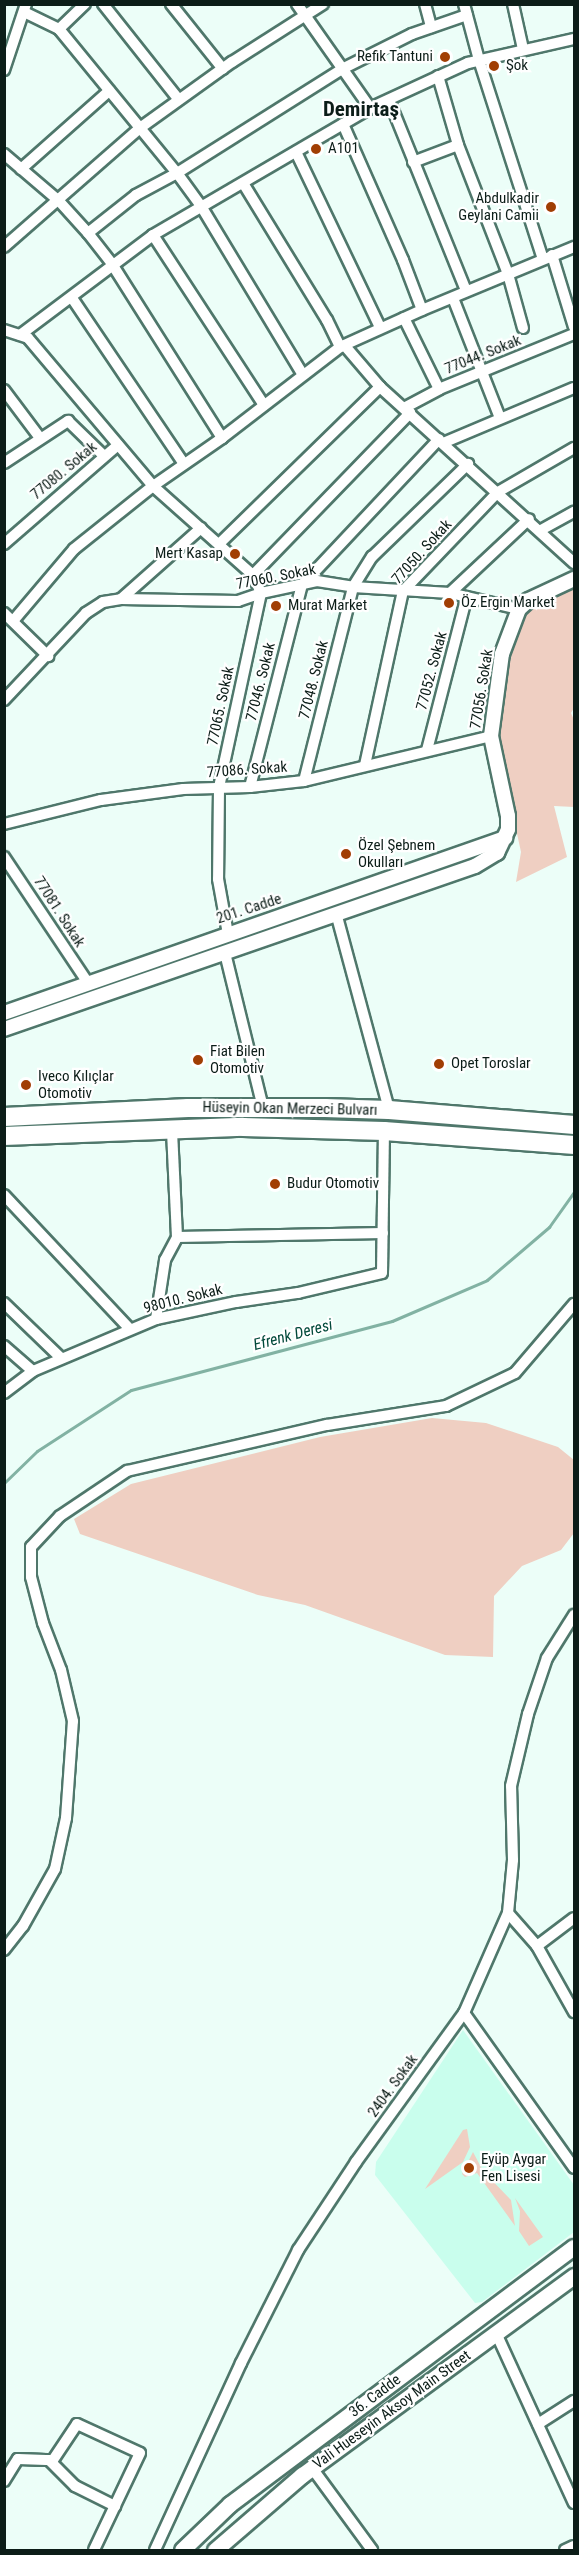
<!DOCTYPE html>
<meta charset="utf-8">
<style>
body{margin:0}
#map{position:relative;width:579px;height:2555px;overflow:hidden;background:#ecfef8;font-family:"Roboto Condensed",sans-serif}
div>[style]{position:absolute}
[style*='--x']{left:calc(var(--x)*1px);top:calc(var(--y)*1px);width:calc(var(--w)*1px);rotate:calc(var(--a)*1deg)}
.built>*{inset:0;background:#c9feed}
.green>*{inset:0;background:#efcfc2}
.stream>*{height:3px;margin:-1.5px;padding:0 1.5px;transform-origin:1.5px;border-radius:1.5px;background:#82b2a3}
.roads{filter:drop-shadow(2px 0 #4f776b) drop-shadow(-2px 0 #4f776b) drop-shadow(0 2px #4f776b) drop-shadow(0 -2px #4f776b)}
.minor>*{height:10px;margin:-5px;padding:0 5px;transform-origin:5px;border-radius:5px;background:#fff}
.tertiary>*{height:14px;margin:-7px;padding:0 7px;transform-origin:7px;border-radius:7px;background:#fff}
.secondary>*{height:15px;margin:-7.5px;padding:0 7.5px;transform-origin:7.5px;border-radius:7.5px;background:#fff}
.primary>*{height:18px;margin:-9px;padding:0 9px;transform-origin:9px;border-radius:9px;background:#fff}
.dots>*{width:16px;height:16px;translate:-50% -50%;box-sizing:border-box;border:3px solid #fff;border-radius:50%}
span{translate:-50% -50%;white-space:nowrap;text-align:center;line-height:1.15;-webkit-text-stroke:4.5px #fff;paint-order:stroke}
.poi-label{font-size:15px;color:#0c1d18}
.right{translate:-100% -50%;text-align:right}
.left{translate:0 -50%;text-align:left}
.street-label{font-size:15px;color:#0c1d18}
.water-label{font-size:16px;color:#01493a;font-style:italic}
.district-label{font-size:21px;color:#0c1d18;font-weight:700}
.frame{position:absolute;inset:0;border:6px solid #0c1d18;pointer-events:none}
</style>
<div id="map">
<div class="built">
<div style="clip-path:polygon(463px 2030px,574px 2185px,574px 2232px,482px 2302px,475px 2303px,375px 2175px,376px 2162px)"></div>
</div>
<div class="green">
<div style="clip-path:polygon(574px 583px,574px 708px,571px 713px,574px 720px,574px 807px,554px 806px,567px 857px,516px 882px,521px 852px,497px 742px,503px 671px,523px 614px,529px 606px)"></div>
<div style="clip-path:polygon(432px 1418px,486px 1423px,558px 1447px,574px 1460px,574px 1533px,561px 1550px,522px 1566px,494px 1596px,493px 1657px,445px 1655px,305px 1605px,258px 1595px,80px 1534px,74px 1519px,131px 1484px,320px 1437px)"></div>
<div style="clip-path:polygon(467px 2129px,470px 2147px,463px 2162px,425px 2189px,463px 2130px)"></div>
<div style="clip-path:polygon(473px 2152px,483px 2171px,511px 2200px,515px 2226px,477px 2173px,465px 2177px,462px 2174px)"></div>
<div style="clip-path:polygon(515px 2198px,543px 2237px,529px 2246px,519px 2231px,520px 2211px)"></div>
</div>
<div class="stream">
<div style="--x:4;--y:1483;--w:46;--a:-44.1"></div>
<div style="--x:37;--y:1451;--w:112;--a:-33"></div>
<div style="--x:131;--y:1390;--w:270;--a:-14.8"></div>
<div style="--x:392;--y:1321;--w:103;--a:-23.3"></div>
<div style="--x:487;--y:1280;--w:82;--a:-40.5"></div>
<div style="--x:549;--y:1227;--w:43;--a:-54.5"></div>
</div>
<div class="roads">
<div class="minor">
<div style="--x:103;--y:4;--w:122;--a:51.6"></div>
<div style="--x:171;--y:4;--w:83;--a:51.3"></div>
<div style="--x:297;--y:4;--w:127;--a:54.9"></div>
<div style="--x:425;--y:4;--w:24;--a:75"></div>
<div style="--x:464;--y:4;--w:58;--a:75"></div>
<div style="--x:479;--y:60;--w:209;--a:72.2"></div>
<div style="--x:513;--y:4;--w:46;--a:77.5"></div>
<div style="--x:24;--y:12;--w:39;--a:26"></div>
<div style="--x:59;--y:29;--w:186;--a:50.7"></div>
<div style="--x:177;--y:173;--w:41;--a:54"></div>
<div style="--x:201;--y:206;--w:197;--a:58.9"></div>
<div style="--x:59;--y:29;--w:36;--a:-44"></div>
<div style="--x:4;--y:70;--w:70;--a:-71.6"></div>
<div style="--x:438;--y:76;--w:72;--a:73.8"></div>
<div style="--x:458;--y:145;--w:138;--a:68.8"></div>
<div style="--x:508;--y:274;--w:56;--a:74.5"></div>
<div style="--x:389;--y:100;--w:206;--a:68"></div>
<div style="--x:343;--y:124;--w:149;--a:66.2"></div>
<div style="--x:403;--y:260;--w:53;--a:69.2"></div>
<div style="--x:296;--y:152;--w:194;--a:64.4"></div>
<div style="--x:4;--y:154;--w:72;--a:40.5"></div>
<div style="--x:59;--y:201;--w:43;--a:47.8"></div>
<div style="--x:88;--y:233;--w:39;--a:52"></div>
<div style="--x:112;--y:264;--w:206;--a:57.7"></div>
<div style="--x:413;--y:162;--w:48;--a:-20.7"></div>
<div style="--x:21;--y:169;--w:118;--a:-41.6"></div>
<div style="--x:243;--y:183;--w:161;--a:58.5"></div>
<div style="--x:327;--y:320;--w:30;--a:64"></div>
<div style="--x:88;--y:233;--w:61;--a:-38.4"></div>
<div style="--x:136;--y:195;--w:47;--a:-28.2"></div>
<div style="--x:177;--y:173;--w:197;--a:-32.2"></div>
<div style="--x:344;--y:68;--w:76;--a:-26.6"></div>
<div style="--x:412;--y:34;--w:58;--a:-19.1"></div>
<div style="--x:153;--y:235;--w:203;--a:56.9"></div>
<div style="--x:4;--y:247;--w:181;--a:-41.2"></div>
<div style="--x:140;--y:128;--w:113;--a:-35.7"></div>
<div style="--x:232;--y:62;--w:108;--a:-32.5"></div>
<div style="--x:552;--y:255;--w:75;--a:73"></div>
<div style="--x:72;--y:298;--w:200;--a:56"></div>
<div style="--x:453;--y:298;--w:129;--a:68.6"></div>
<div style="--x:404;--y:318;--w:79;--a:63.8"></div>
<div style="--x:4;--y:330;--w:25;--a:18"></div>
<div style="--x:28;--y:338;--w:194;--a:49.8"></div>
<div style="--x:153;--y:486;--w:134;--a:41.7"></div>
<div style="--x:253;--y:575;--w:20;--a:66"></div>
<div style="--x:261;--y:593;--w:199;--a:102.2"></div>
<div style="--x:219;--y:788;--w:91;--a:90.6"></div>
<div style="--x:218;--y:879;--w:56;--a:79.7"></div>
<div style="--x:20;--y:335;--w:166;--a:-36.9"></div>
<div style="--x:153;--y:235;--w:251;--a:-30.3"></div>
<div style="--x:370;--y:108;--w:108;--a:-24.7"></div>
<div style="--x:468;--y:63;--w:109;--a:-12.8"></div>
<div style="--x:345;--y:346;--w:54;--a:49.5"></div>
<div style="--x:380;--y:387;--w:262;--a:42.2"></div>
<div style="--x:4;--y:390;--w:60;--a:53.1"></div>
<div style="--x:404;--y:408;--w:40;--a:-28"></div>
<div style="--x:439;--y:389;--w:146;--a:-22.2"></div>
<div style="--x:443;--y:443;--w:142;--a:-22.8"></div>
<div style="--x:4;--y:463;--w:77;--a:-33.3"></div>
<div style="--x:68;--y:421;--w:50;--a:44.2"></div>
<div style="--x:541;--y:530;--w:38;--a:-29"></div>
<div style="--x:4;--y:544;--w:151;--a:-41"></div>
<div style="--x:219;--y:544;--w:225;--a:-44.3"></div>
<div style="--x:253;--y:575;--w:226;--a:-45.9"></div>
<div style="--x:450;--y:593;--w:108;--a:-43.1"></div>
<div style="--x:121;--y:599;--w:107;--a:-41.6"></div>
<div style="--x:4;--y:613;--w:62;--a:44.3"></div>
<div style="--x:13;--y:621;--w:94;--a:-49.7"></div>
<div style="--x:74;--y:549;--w:101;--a:-38.6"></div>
<div style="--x:153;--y:486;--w:84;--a:-34.8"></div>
<div style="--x:222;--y:438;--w:149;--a:-37.6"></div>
<div style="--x:340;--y:347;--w:90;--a:-24.3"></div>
<div style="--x:422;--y:310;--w:165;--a:-22.5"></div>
<div style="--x:4;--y:700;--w:120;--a:-46.7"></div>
<div style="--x:86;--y:613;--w:20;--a:-33"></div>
<div style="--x:103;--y:602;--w:18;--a:-9"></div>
<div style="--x:121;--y:599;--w:117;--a:1"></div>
<div style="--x:238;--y:601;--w:24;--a:-19"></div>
<div style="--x:261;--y:593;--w:57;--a:-12.1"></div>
<div style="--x:317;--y:581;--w:36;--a:9"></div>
<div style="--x:353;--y:587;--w:97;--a:3.5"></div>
<div style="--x:450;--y:593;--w:71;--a:13.1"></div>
<div style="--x:427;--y:750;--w:156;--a:-75.5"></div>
<div style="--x:365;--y:765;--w:178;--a:-77.7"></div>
<div style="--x:403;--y:591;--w:137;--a:-46.2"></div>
<div style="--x:498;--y:492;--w:88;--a:-30.1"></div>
<div style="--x:304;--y:781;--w:200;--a:-75.8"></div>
<div style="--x:353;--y:587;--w:36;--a:-58"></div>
<div style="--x:372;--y:557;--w:134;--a:-44.1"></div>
<div style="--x:250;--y:787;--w:209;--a:-75.6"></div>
<div style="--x:302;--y:585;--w:200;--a:-46.8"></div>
<div style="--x:4;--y:824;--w:100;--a:-13.9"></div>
<div style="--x:101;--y:800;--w:83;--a:-7.6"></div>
<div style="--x:183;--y:789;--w:67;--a:-1.7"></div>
<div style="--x:250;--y:787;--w:54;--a:-6.3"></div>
<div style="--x:304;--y:781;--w:192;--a:-13.5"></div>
<div style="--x:4;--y:857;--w:151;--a:56.3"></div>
<div style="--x:336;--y:913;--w:204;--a:74.9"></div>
<div style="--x:225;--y:953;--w:160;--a:76.2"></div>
<div style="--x:4;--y:1195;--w:184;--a:46.8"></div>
<div style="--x:177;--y:1237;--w:206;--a:-1.1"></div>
<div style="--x:4;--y:1303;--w:79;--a:44"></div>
<div style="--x:156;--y:1319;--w:60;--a:-81.3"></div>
<div style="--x:165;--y:1260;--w:26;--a:-62"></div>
<div style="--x:177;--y:1237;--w:107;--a:-92.7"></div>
<div style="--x:4;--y:1346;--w:38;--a:41"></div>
<div style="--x:4;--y:1393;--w:36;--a:-37"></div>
<div style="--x:33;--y:1371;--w:134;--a:-22.9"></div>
<div style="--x:156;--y:1319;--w:82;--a:-12"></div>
<div style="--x:236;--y:1302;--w:63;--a:-8.3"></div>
<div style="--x:298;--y:1293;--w:86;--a:-13.4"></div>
<div style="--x:382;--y:1273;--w:142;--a:-89.2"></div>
<div style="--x:508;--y:1913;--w:44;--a:48.7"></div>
<div style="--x:537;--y:1946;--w:76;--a:60.7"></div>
<div style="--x:537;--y:1946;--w:46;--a:-37.1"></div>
<div style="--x:4;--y:1950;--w:31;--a:-52"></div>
<div style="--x:23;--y:1926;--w:65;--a:-60.7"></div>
<div style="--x:55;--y:1869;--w:52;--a:-77.8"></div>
<div style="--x:66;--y:1818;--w:97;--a:-85.9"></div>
<div style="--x:73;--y:1721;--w:52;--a:-103.2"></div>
<div style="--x:61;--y:1670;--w:50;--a:-111"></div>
<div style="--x:43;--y:1623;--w:48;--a:-104.6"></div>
<div style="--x:31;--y:1577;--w:30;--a:-90"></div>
<div style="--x:31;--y:1547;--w:42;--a:-46.9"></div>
<div style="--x:60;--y:1516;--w:81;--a:-33.9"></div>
<div style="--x:127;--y:1471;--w:205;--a:-13"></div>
<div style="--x:327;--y:1425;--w:121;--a:-9.1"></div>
<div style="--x:446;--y:1406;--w:76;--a:-25.6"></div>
<div style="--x:515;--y:1373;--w:91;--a:-49.5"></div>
<div style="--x:464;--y:2013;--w:190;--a:54.6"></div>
<div style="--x:496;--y:2333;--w:187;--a:65.4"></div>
<div style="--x:538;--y:2424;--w:43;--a:-32.6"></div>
<div style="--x:49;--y:2460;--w:37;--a:45"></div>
<div style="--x:75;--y:2486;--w:45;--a:26.6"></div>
<div style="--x:312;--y:2468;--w:102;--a:53.8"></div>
<div style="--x:4;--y:2481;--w:26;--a:-58"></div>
<div style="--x:18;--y:2459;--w:35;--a:2"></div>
<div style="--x:53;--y:2460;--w:43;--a:-56.3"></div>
<div style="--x:77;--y:2424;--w:69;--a:24.7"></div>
<div style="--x:140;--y:2453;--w:107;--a:115.4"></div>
<div style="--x:155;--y:2550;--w:206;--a:-65.3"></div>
<div style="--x:241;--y:2363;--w:127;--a:-63.2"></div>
<div style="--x:298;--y:2250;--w:105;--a:-56.6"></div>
<div style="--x:356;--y:2162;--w:184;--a:-54.1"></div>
<div style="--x:464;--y:2013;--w:109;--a:-66.3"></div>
<div style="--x:508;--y:1913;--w:53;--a:-84.6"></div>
<div style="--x:513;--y:1860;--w:74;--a:-91.5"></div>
<div style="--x:511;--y:1786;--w:74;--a:-76.7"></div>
<div style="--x:528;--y:1714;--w:59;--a:-71.3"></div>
<div style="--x:547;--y:1658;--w:51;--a:-57.9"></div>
<div style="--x:565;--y:2550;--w:10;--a:-24"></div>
</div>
<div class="tertiary">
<div style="--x:4;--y:1013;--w:531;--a:-19.25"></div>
<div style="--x:4;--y:1029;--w:498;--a:-19.1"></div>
<div style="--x:475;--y:866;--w:26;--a:-31"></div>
<div style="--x:497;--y:853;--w:26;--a:-65"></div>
<div style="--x:508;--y:829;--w:13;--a:-90"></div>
<div style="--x:508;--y:816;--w:82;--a:-102"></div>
<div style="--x:491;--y:736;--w:83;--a:-82.4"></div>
<div style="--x:502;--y:654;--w:48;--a:-69.3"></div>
<div style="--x:519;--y:609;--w:13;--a:-42"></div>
<div style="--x:529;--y:600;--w:50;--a:-25"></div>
</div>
<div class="secondary">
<div style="--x:182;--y:2550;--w:66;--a:-43.8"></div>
<div style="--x:230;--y:2504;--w:429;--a:-36.8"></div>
<div style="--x:215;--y:2550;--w:115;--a:-40.8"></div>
<div style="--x:302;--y:2475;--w:337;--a:-36.2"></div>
</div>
<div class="primary">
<div style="--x:4;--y:1117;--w:184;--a:-2.8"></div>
<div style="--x:188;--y:1108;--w:137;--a:0"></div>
<div style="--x:325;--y:1108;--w:64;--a:1.8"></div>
<div style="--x:389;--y:1110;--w:186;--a:4.6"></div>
<div style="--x:4;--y:1136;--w:239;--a:-2.2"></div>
<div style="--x:243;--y:1127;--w:141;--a:1.6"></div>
<div style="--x:384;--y:1131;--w:191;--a:4.2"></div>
</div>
</div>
<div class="dots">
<div style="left:445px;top:57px;background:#a13e04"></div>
<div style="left:494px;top:66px;background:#a13e04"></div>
<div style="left:316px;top:149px;background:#a13e04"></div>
<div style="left:551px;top:207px;background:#a13e04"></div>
<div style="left:235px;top:554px;background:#a13e04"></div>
<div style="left:449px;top:603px;background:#a13e04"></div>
<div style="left:276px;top:606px;background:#a13e04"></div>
<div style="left:346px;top:854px;background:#a13e04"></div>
<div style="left:198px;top:1060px;background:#a13e04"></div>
<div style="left:439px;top:1064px;background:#a13e04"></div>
<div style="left:26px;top:1085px;background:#a13e04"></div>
<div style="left:275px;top:1184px;background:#a13e04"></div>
<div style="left:469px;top:2168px;background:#a13e04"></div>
</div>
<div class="poi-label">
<span class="right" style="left:433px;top:57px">Refik Tantuni</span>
<span class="left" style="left:506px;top:66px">Şok</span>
<span class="left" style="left:328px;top:149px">A101</span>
<span class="right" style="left:539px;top:207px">Abdulkadir<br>Geylani Camii</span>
<span class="right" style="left:223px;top:554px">Mert Kasap</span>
<span class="left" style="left:461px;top:603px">Öz Ergin Market</span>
<span class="left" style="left:288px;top:606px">Murat Market</span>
<span class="left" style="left:358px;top:854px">Özel Şebnem<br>Okulları</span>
<span class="left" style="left:210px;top:1060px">Fiat Bilen<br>Otomotiv</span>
<span class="left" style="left:451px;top:1064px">Opet Toroslar</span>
<span class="left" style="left:38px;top:1085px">Iveco Kılıçlar<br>Otomotiv</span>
<span class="left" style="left:287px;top:1184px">Budur Otomotiv</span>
<span class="left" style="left:481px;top:2168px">Eyüp Aygar<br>Fen Lisesi</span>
</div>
<div class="street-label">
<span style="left:483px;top:355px;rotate:-22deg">77044. Sokak</span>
<span style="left:64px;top:471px;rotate:-40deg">77080. Sokak</span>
<span style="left:422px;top:552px;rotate:-48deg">77050. Sokak</span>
<span style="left:276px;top:577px;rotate:-11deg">77060. Sokak</span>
<span style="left:432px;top:671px;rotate:-75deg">77052. Sokak</span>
<span style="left:314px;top:680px;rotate:-76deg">77048. Sokak</span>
<span style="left:261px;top:682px;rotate:-76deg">77046. Sokak</span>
<span style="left:482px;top:689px;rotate:-81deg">77056. Sokak</span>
<span style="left:221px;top:706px;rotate:-78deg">77065. Sokak</span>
<span style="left:247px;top:770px;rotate:-4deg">77086. Sokak</span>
<span style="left:249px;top:909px;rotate:-18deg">201. Cadde</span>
<span style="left:59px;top:912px;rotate:57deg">77081. Sokak</span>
<span style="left:290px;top:1109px;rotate:1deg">Hüseyin Okan Merzeci Bulvarı</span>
<span style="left:183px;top:1299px;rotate:-14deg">98010. Sokak</span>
<span style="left:393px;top:2086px;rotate:-54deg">2404. Sokak</span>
<span style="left:375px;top:2396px;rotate:-37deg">36. Cadde</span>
<span style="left:392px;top:2410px;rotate:-36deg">Vali Hueseyin Aksoy Main Street</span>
</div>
<div class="water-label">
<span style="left:293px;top:1335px;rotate:-15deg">Efrenk Deresi</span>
</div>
<div class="district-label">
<span style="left:361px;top:109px">Demirtaş</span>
</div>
<div class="frame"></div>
</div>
